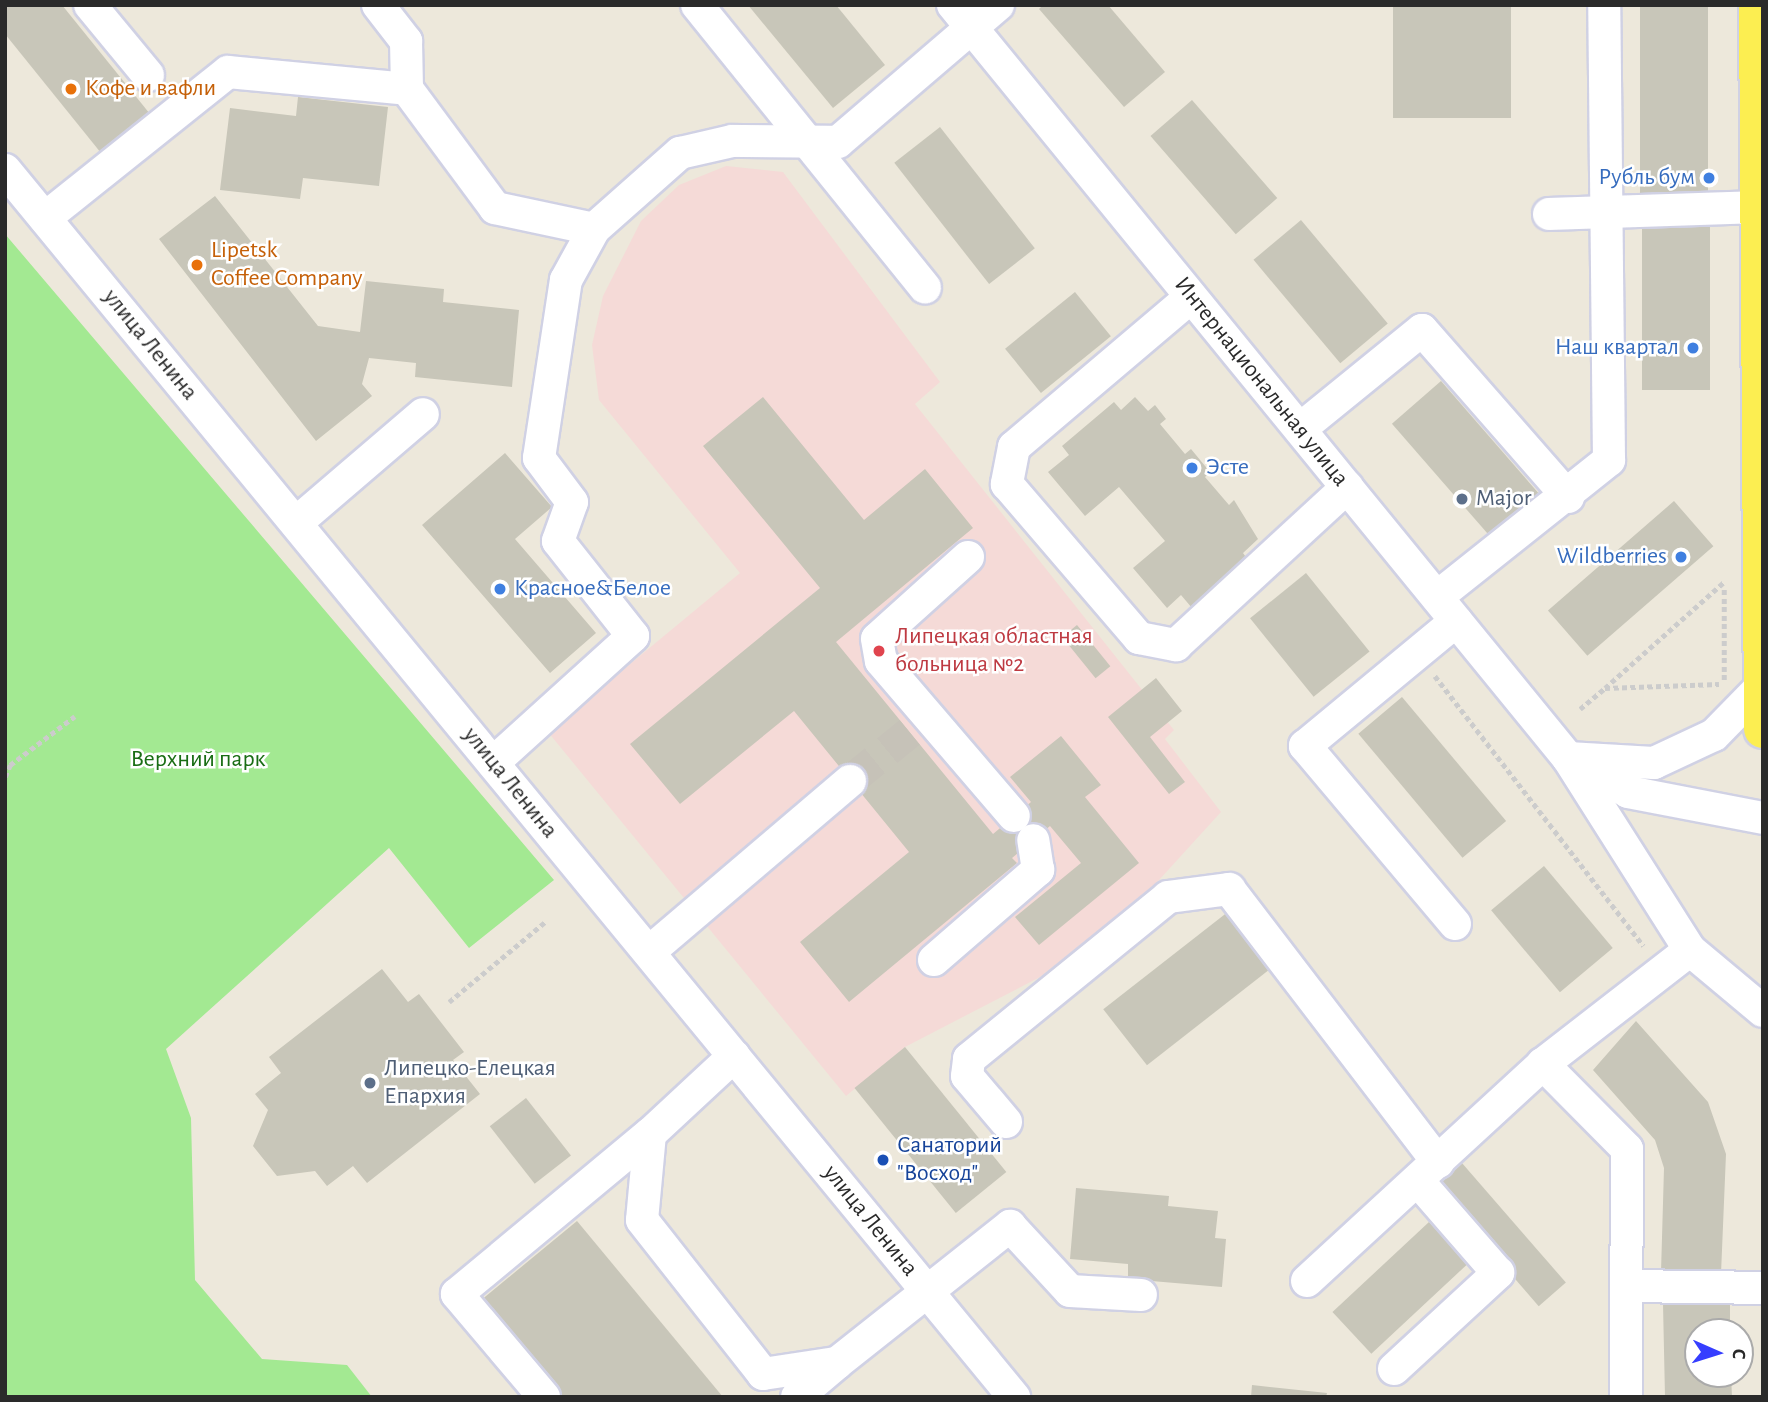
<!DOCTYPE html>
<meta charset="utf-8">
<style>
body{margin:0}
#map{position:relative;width:1768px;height:1402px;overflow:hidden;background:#ede8db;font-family:"Alegreya Sans",sans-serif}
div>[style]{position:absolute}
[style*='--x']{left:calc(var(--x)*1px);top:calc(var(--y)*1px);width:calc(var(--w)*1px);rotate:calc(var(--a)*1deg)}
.medical>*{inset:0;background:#f5dad7}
.green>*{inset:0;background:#a3e992}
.building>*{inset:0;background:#c8c6b9;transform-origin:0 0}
.minor-tunnel>*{height:32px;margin-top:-16px;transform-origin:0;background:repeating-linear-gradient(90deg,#c6c2b8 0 32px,transparent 0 48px)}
.path>*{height:4.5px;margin-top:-2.25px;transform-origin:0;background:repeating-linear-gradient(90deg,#ccc 0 5px,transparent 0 8.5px)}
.roads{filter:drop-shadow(2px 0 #d0d1e4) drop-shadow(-2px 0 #d0d1e4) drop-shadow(0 2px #d0d1e4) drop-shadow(0 -2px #d0d1e4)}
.minor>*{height:32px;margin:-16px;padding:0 16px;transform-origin:16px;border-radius:16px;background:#fff}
.major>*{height:38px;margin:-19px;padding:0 19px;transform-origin:19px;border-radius:19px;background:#fcee51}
.dots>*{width:19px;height:19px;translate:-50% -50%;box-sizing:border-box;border:4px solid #fff;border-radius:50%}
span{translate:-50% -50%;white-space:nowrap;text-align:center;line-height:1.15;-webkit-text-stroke:5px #fff;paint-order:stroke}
.food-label{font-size:24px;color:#c56008}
.left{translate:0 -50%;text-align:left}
.shop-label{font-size:24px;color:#366cbe}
.right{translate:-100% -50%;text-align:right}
.street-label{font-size:24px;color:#2a2a2a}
.service-label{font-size:24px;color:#4e5e75}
.health-label{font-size:24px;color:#be3a42}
.park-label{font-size:24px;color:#196d14}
.transit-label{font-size:24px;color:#164399}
.frame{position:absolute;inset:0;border:7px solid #2a2a2a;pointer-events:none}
.north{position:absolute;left:1684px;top:1318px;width:70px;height:70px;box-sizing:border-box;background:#fff;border:2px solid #aaa;border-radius:50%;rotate:93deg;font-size:19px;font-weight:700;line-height:28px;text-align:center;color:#2a2a2a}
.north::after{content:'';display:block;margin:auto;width:24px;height:32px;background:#363eff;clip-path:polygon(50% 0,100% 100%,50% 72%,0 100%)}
</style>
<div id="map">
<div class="medical">
<div style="clip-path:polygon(726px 166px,783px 172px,940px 382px,915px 404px,1174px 730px,1165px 739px,1221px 812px,1149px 891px,1040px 977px,905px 1047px,846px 1096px,548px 732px,740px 573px,599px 400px,592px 345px,603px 296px,641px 221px,679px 185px)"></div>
</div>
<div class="green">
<div style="clip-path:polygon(5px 234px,554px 880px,469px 948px,389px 848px,166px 1049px,191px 1118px,195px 1280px,262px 1359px,347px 1365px,372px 1397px,5px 1397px)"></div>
</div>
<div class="building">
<div style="clip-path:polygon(5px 5px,62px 5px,150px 114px,101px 153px,5px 34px)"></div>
<div style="clip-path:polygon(748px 5px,836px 5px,885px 65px,833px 108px)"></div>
<div style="clip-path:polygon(1043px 5px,1108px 5px,1165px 72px,1124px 107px,1039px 9px)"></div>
<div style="left:1393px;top:5px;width:118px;height:113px"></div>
<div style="left:1640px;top:5px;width:68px;height:193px"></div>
<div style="clip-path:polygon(298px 97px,388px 107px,379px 186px,303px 178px,300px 199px,220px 190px,230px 108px,296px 116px)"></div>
<div style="left:1192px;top:100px;width:130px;height:55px;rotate:49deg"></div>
<div style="left:940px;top:127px;width:154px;height:58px;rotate:52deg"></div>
<div style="clip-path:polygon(215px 196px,318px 326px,360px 332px,366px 281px,444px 289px,443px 302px,519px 310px,512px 387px,415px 377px,416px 363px,369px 358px,362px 384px,372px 396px,316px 441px,159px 239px)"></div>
<div style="left:1301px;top:220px;width:135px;height:62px;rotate:50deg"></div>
<div style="left:1642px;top:221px;width:68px;height:169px"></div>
<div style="left:1075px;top:292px;width:57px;height:90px;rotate:51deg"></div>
<div style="left:1441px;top:381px;width:154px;height:65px;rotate:49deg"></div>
<div style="clip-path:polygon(763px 397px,864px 520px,925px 469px,973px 528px,836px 642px,993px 834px,1031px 802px,1010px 777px,1061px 736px,1101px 785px,1085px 797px,1139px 863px,1039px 945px,1015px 917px,1081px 863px,1050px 826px,1012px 858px,1017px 863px,849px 1002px,800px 942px,909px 852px,794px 711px,680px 804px,630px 744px,820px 588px,703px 446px)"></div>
<div style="clip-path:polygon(1135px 397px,1148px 411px,1155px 405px,1166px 419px,1160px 424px,1185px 454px,1191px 449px,1210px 472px,1205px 477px,1229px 505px,1234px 500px,1258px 539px,1243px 553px,1248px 560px,1192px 608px,1181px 595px,1167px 608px,1133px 568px,1165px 541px,1119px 487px,1085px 516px,1048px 472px,1069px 455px,1062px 446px,1114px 402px,1121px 410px)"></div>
<div style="clip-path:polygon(505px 453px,552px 507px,515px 539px,596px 633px,550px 673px,422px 525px)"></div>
<div style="left:1674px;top:501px;width:60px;height:167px;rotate:49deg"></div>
<div style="left:1306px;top:573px;width:101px;height:72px;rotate:51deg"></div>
<div style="left:1077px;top:625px;width:53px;height:19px;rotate:51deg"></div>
<div style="clip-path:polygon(1156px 678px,1182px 711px,1150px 737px,1185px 782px,1169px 794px,1108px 717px)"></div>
<div style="left:1402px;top:697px;width:162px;height:57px;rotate:50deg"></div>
<div style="left:1544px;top:866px;width:107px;height:69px;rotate:50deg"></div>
<div style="left:1238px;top:904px;width:71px;height:171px;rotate:52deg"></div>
<div style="clip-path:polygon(382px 969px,408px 1002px,419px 994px,464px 1052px,453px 1060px,480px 1094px,367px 1183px,353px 1166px,327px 1186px,315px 1171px,277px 1176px,253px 1146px,268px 1110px,255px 1094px,281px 1073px,269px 1057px)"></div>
<div style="clip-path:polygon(1636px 1021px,1708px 1102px,1726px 1154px,1721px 1274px,1661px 1272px,1664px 1168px,1655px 1140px,1593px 1070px)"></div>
<div style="left:905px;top:1047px;width:161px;height:65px;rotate:51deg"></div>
<div style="left:526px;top:1098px;width:73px;height:46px;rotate:52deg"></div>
<div style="left:1455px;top:1155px;width:169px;height:36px;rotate:49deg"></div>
<div style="clip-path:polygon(1076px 1188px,1169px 1196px,1168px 1206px,1218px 1211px,1215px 1238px,1226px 1239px,1222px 1287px,1128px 1279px,1128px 1264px,1070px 1259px)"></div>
<div style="clip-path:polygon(577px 1221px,723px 1397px,559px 1397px,480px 1301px)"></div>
<div style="left:1429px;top:1222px;width:57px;height:132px;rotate:47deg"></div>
<div style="clip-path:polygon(1730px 1302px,1730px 1332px,1698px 1332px,1698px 1374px,1731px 1374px,1732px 1397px,1665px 1397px,1663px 1304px)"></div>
<div style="clip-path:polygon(1252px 1385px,1327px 1393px,1326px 1397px,1251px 1397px)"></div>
</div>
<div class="minor-tunnel">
<div style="--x:850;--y:781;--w:77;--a:-39.2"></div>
</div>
<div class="path">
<div style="--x:1435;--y:676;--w:341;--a:52.3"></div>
<div style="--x:1724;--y:680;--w:93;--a:-90"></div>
<div style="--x:1605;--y:688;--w:159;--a:-41.7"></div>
<div style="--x:1580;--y:709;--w:33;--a:-40"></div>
<div style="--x:1605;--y:688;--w:114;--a:-2"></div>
<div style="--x:5;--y:777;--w:13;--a:-67"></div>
<div style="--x:10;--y:765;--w:81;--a:-37"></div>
<div style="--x:449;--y:1002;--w:125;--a:-39.8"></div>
</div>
<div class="roads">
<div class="minor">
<div style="--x:90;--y:5;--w:91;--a:50.4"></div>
<div style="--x:378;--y:5;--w:46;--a:52.1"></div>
<div style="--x:406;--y:41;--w:48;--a:88.8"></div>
<div style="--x:697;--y:5;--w:363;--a:51.1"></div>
<div style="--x:953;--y:5;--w:972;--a:50.76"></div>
<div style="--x:1568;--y:758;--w:227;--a:57.6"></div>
<div style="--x:1690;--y:950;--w:95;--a:39.9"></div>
<div style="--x:5;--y:170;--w:1589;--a:50.57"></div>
<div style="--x:1549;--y:214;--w:210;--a:-1.9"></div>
<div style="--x:45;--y:218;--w:234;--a:-38.6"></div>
<div style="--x:228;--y:72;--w:180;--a:5.4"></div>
<div style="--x:407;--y:89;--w:148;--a:53.5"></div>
<div style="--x:495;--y:208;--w:101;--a:12"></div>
<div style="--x:1191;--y:297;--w:232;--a:139.7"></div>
<div style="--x:1014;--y:447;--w:38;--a:101"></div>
<div style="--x:1007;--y:484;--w:203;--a:49.4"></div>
<div style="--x:1139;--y:638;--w:38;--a:11"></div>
<div style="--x:1176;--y:645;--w:233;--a:-42.7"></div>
<div style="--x:1300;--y:429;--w:157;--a:-39.1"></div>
<div style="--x:1422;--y:330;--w:222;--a:48.8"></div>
<div style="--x:296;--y:523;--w:167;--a:-40.6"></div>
<div style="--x:968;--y:557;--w:122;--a:138"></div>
<div style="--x:877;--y:639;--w:22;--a:80"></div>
<div style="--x:881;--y:661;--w:204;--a:49.4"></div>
<div style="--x:1437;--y:597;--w:220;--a:-38.5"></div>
<div style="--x:1609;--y:460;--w:455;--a:-90.6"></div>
<div style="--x:1568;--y:758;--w:86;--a:3.3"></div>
<div style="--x:1654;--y:763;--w:66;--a:-25"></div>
<div style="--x:1714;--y:735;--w:69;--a:-45.6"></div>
<div style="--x:493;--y:763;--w:189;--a:-42.2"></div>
<div style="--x:633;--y:636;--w:121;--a:-128.3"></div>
<div style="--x:558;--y:541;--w:41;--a:-70.3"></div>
<div style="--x:572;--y:502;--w:55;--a:-126.9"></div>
<div style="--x:539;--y:458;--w:180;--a:-81.4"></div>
<div style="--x:566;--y:280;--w:58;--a:-61.2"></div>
<div style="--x:594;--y:229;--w:115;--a:-41.5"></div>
<div style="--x:680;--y:153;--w:53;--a:-13"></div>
<div style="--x:732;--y:141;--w:106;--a:0.5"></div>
<div style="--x:838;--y:142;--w:211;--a:-40.6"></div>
<div style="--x:1582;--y:765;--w:53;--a:30.4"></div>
<div style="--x:1628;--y:792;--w:137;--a:10.9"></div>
<div style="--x:1455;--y:924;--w:233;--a:-130.1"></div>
<div style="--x:1305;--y:746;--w:196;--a:-39.6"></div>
<div style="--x:649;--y:952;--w:264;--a:-40.4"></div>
<div style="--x:934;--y:960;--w:138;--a:-40.9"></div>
<div style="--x:1038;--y:870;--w:30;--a:-99"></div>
<div style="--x:734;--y:1056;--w:115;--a:137.1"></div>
<div style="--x:650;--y:1134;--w:86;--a:95.3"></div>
<div style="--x:642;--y:1220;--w:196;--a:51.8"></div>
<div style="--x:763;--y:1374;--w:75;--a:-8.5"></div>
<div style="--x:837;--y:1363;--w:221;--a:-38.4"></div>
<div style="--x:1010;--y:1226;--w:88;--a:47.3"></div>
<div style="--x:1070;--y:1291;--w:71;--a:3.2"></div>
<div style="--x:1006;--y:1122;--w:60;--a:-130.3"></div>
<div style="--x:967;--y:1076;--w:17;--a:-83"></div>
<div style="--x:969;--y:1059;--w:257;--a:-39.1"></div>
<div style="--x:1168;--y:897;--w:62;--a:-7.5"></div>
<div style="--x:1229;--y:889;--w:344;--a:52.6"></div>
<div style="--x:1307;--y:1281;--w:321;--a:-42.6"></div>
<div style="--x:1626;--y:1286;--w:137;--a:0.8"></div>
<div style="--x:1394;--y:1369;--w:142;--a:-42.7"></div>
<div style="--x:1498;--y:1273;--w:122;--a:-131"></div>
<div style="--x:544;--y:1397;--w:135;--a:-130.2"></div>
<div style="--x:457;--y:1294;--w:251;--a:-39.7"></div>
<div style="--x:797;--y:1397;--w:51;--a:-40.2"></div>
<div style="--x:1626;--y:1397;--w:248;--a:-89.8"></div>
<div style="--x:1627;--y:1149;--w:120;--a:-134.7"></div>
<div style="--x:1543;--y:1064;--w:186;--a:-37.8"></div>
</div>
<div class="major">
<div style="--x:1758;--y:5;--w:724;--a:89.6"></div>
</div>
</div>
<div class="dots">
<div style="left:71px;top:89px;background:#e8710a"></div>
<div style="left:1709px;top:178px;background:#3f7fe0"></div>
<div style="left:197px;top:265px;background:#e8710a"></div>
<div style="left:1693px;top:348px;background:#3f7fe0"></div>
<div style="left:1192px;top:468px;background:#3f7fe0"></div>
<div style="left:1462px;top:499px;background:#5c6f8a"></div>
<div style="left:1681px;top:557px;background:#3f7fe0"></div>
<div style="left:500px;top:589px;background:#3f7fe0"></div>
<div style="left:879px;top:651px;background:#e0444e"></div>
<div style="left:370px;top:1083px;background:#5c6f8a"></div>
<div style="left:883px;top:1160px;background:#1a4fb4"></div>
</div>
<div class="food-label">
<span class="left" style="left:85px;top:89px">Кофе и вафли</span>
<span class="left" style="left:211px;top:265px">Lipetsk<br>Coffee Company</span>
</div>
<div class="shop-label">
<span class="right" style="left:1695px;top:178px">Рубль бум</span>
<span class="right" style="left:1679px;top:348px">Наш квартал</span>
<span class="left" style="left:1206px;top:468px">Эсте</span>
<span class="right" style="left:1667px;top:557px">Wildberries</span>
<span class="left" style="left:514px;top:589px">Красное&amp;Белое</span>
</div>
<div class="street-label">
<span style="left:150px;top:345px;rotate:51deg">улица Ленина</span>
<span style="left:1261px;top:382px;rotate:51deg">Интернациональная улица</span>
<span style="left:510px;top:783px;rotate:51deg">улица Ленина</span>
<span style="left:870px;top:1221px;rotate:51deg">улица Ленина</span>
</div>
<div class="service-label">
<span class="left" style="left:1476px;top:499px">Major</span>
<span class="left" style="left:384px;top:1083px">Липецко-Елецкая<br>Епархия</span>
</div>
<div class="health-label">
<span class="left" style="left:895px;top:651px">Липецкая областная<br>больница №2</span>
</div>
<div class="park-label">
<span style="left:198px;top:760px">Верхний парк</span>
</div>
<div class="transit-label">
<span class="left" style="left:897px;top:1160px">Санаторий<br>"Восход"</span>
</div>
<div class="frame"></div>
<div class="north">С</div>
</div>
